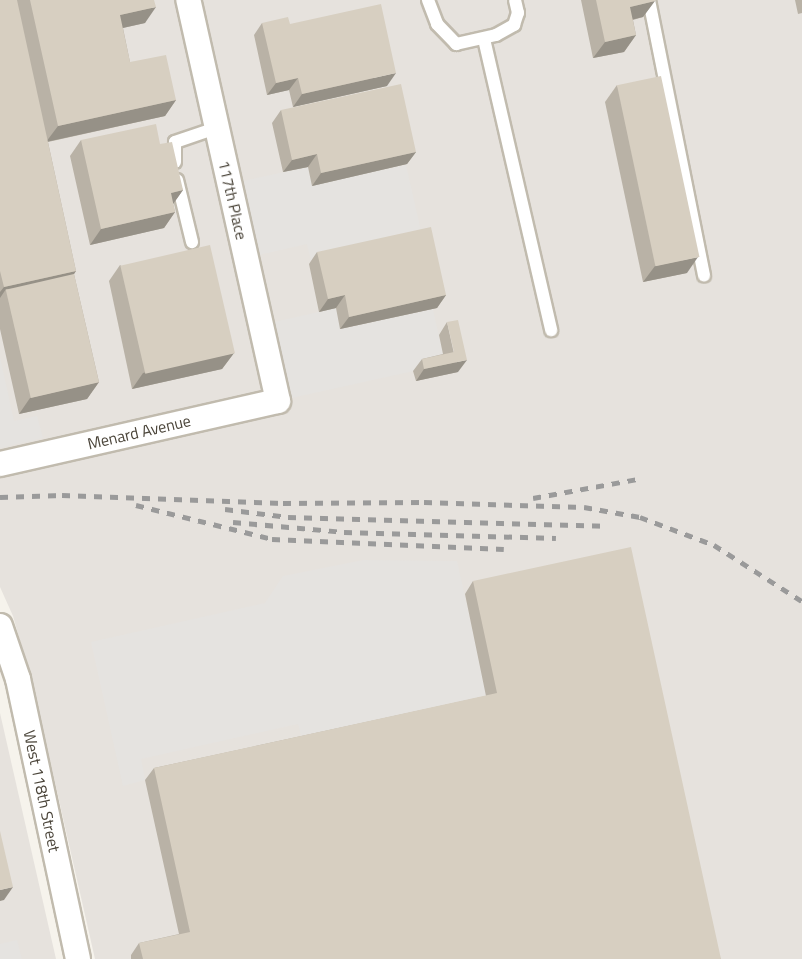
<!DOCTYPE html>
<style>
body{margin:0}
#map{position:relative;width:802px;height:959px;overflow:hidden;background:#f6f3ec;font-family:"Titillium Web",sans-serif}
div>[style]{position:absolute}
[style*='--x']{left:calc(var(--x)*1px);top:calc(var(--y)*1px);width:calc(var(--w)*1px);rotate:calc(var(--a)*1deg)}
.industrial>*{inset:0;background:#e6e2dd}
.parking>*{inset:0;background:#e5e3e0}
.roads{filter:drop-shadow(2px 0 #c1bbae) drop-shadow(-2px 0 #c1bbae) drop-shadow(0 2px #c1bbae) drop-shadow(0 -2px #c1bbae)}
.lane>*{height:12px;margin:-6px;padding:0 6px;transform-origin:6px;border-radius:6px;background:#fff}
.street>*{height:24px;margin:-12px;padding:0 12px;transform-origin:12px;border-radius:12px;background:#fff}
.rail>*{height:4.5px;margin-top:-2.25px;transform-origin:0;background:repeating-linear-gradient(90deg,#9a9a9a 0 8px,transparent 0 16px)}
.wall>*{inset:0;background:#b9b2a6}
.shaded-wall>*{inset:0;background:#969187}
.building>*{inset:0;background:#d7cfc1;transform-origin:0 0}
span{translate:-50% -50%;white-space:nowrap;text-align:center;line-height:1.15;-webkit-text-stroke:4.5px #fff;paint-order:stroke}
.street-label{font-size:16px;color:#4a4439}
</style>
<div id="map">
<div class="industrial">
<div style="clip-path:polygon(0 0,802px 0,802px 959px,95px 959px,34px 690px,13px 616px,0 587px)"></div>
<div style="clip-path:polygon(0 713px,56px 959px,0 959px)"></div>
</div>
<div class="parking">
<div style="clip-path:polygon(406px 165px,423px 240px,312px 264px,307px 244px,245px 258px,229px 184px,308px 167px,312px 185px)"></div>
<div style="clip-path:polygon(336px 308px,341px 329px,433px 309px,445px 364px,278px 401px,261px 325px)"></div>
<div style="clip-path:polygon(0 357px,14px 421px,37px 416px,43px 438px,0 448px)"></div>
<div style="clip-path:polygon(363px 560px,457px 561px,489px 706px,304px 746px,298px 724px,141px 759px,145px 780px,123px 786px,91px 642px,265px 603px,283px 576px)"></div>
<div style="clip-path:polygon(17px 940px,22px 959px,0 959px,0 944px)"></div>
</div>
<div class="roads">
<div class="lane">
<div style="--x:428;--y:0;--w:26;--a:69"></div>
<div style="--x:437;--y:24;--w:28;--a:46"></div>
<div style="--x:456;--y:44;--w:41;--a:-12.7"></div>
<div style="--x:496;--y:35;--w:21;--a:-29"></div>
<div style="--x:514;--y:25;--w:13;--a:-72"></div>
<div style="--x:518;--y:13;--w:13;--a:-103"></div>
<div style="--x:649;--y:0;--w:281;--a:78.7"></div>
<div style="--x:484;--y:39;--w:299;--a:77"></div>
<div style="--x:175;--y:162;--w:20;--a:-90"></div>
<div style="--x:175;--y:142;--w:43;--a:-18.9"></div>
<div style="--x:177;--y:180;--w:64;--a:76.4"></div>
</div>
<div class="street">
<div style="--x:0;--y:464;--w:285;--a:-12.8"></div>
<div style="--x:278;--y:401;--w:411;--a:-102.6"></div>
<div style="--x:0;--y:626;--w:56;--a:71.2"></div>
<div style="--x:18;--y:679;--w:286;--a:77.9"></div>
</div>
</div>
<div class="rail">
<div style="--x:0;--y:497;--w:62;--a:-1.8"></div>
<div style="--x:62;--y:495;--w:221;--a:2.1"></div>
<div style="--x:283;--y:503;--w:141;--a:-0.4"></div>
<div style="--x:424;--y:502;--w:160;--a:1.8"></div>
<div style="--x:584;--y:507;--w:57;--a:10.1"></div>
<div style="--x:640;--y:517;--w:79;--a:20.7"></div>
<div style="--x:714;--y:545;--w:104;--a:32.5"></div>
<div style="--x:533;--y:498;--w:107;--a:-10.3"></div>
<div style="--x:136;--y:505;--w:140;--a:14"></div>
<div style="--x:272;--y:539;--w:232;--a:2.5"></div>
<div style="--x:225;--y:509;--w:64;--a:7.2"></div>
<div style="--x:288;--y:517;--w:317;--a:1.6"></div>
<div style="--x:233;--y:522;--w:111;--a:5.1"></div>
<div style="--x:344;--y:532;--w:212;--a:1.6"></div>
</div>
<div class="wall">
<div style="clip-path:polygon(0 0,154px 0,145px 23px,123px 28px,130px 62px,176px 100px,165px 116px,48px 142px,76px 271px,74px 274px,99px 382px,87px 399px,19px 414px,0 329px)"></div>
<div style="clip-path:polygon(581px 0,655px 0,643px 17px,633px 20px,636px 35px,624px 52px,593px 58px)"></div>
<div style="clip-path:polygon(795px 0,802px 0,802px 13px,798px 14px)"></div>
<div style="clip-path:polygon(262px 23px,290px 24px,387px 86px,293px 107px,289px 90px,267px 95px,254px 35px)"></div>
<div style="clip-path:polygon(617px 85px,687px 273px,643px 282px,605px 102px)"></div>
<div style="clip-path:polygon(281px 110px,416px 152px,407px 164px,312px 186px,308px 167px,283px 172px,272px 123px)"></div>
<div style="clip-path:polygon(81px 140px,160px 144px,183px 190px,173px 204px,175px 212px,164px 228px,90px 245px,70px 156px)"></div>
<div style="clip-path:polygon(317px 252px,446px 295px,437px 308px,340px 329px,336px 308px,319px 312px,309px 264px)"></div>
<div style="clip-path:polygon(120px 265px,234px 353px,222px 369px,132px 389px,109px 281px)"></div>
<div style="clip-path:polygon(447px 322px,458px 372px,416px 381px,413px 371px,422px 359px,443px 354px,439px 335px)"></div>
<div style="clip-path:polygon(473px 581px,721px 959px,131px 959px,131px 955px,139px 943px,179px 934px,145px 780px,154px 768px,486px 696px,465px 594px)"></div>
</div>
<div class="shaded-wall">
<div style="clip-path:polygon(655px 1px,643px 17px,618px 23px,630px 7px)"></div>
<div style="clip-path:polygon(156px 7px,145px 23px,109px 31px,120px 15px)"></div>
<div style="clip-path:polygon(636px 35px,624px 52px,593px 58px,605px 42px)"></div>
<div style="clip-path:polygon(396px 73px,387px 86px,293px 107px,302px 94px)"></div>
<div style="clip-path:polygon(298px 78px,289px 90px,267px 95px,276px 83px)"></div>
<div style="clip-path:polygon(176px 100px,165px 116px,46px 142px,58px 126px)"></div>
<div style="clip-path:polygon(416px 152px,407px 164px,312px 186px,321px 173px)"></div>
<div style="clip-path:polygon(317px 154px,308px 167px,283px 172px,292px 160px)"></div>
<div style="clip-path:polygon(183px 190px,171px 207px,171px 193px)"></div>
<div style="clip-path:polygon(175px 212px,164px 228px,90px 245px,101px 229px)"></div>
<div style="clip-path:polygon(698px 257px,687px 273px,643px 282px,655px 266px)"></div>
<div style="clip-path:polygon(76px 271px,65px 287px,6px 289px,0 298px,0 292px,4px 287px)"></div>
<div style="clip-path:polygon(345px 295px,336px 308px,319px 312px,328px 299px)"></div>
<div style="clip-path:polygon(446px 295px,437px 308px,340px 329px,349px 317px)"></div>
<div style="clip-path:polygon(234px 353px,222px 369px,132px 389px,143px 373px)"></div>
<div style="clip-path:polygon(467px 360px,458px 372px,416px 381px,424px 369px)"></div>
<div style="clip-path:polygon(99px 382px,87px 399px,19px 414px,30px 398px)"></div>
<div style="clip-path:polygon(13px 887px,4px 900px,0 901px,0 890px)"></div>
</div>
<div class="building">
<div style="clip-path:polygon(0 0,17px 0,76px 271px,4px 287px,0 271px)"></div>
<div style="clip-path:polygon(30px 0,154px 0,156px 7px,120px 15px,130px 62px,166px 55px,176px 100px,58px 126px)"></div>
<div style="clip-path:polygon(596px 0,655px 0,655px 1px,630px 7px,636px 35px,605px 42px)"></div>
<div style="clip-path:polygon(381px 4px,396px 73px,302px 94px,298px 78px,276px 83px,262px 23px,288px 17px,290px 24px)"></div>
<div style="left:661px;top:76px;width:185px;height:45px;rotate:78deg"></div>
<div style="clip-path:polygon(401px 84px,416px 152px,321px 173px,317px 154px,292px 160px,281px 110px)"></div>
<div style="clip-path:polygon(156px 124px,160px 144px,172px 142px,183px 190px,171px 193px,175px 212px,101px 229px,81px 140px)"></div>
<div style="clip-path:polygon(431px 227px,446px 295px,349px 317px,345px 295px,328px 299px,317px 252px)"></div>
<div style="left:210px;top:245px;width:111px;height:92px;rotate:77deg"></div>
<div style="left:74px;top:274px;width:111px;height:70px;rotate:77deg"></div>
<div style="clip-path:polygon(458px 320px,467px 360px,424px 369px,422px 359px,454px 352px,447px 322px)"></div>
<div style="clip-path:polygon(631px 547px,721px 959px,143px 959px,139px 943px,190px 932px,154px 768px,497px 693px,473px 581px)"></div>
<div style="clip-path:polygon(0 831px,13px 887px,0 890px)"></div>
</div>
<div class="street-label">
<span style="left:233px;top:200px;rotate:77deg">117th Place</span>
<span style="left:139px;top:432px;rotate:-13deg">Menard Avenue</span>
<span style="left:42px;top:791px;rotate:78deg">West 118th Street</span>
</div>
</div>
